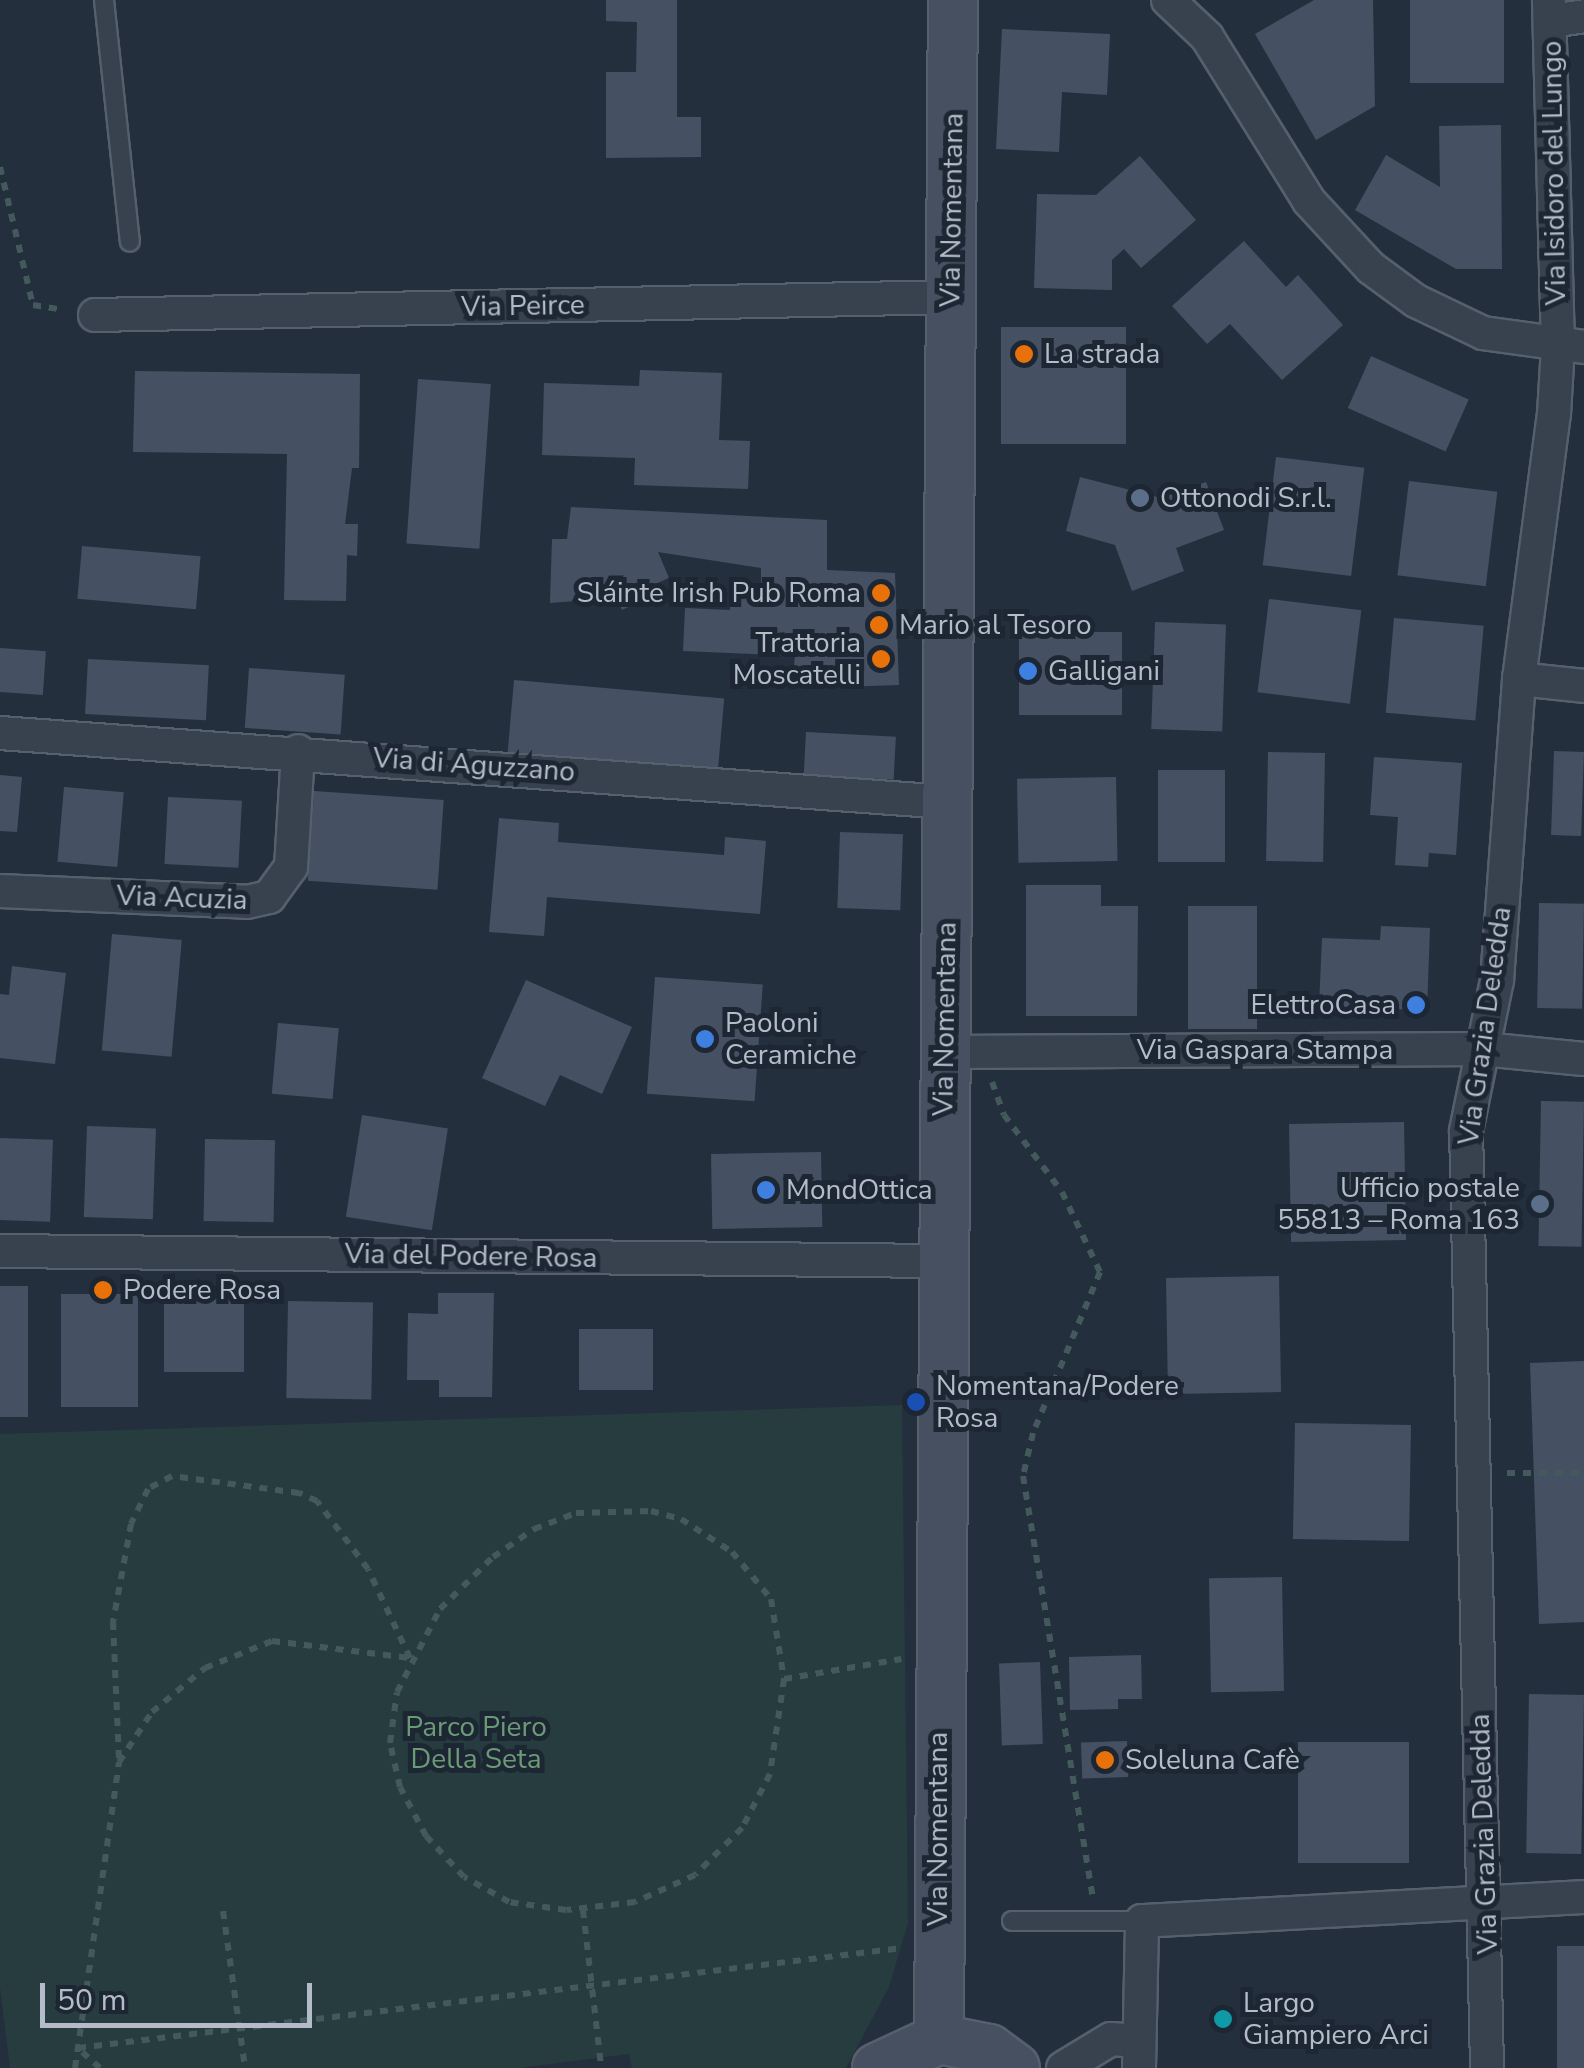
<!DOCTYPE html>
<meta charset="utf-8">
<style>
body{margin:0}
#map{position:relative;width:1584px;height:2068px;overflow:hidden;background:#242f3e;font-family:"Nunito Sans",sans-serif}
div>[style]{position:absolute}
[style*='--x']{left:calc(var(--x)*1px);top:calc(var(--y)*1px);width:calc(var(--w)*1px);rotate:calc(var(--a)*1deg)}
.green>*{inset:0;background:#263c3f}
.building>*{inset:0;background:#455162;transform-origin:0 0}
.path>*{height:6px;margin-top:-3px;transform-origin:0;background:repeating-linear-gradient(90deg,#44595c 0 8px,transparent 0 16px)}
.roads{filter:drop-shadow(2px 0 #565f6c) drop-shadow(-2px 0 #565f6c) drop-shadow(0 2px #565f6c) drop-shadow(0 -2px #565f6c)}
.service>*{height:18px;margin:-9px;padding:0 9px;transform-origin:9px;border-radius:9px;background:#38414e}
.minor>*{height:32px;margin:-16px;padding:0 16px;transform-origin:16px;border-radius:16px;background:#38414e}
.secondary>*{height:48px;margin:-24px;padding:0 24px;transform-origin:24px;border-radius:24px;background:#465061}
.dots>*{width:28px;height:28px;translate:-50% -50%;box-sizing:border-box;border:5px solid #1d2633;border-radius:50%}
span{translate:-50% -50%;white-space:nowrap;text-align:center;line-height:1.15;-webkit-text-stroke:10px #1d2633;paint-order:stroke}
.street-label{font-size:28px;color:#b4bcc9}
.poi-label{font-size:28px;color:#b4bcc9}
.left{translate:0 -50%;text-align:left}
.right{translate:-100% -50%;text-align:right}
.park-label{font-size:28px;color:#6b9a76}
.scale{position:absolute;left:40px;top:1983px;width:272px;height:45px;box-sizing:border-box;border:5px solid #b4bcc9;border-top:0;padding-left:12px;font-size:30px;line-height:35px;white-space:nowrap;color:#b4bcc9;-webkit-text-stroke:8px #1d2633;paint-order:stroke}
</style>
<div id="map">
<div class="green">
<div style="clip-path:polygon(902px 1405px,908px 1923px,889px 1987px,846px 2068px,632px 2068px,629px 2054px,519px 2068px,10px 2068px,0 1988px,0 1434px)"></div>
</div>
<div class="building">
<div style="clip-path:polygon(606px 0,677px 0,677px 117px,701px 117px,701px 157px,606px 158px,606px 72px,636px 72px,637px 22px,606px 21px)"></div>
<div style="clip-path:polygon(1314px 0,1373px 0,1375px 106px,1316px 140px,1255px 34px)"></div>
<div style="left:1410px;top:0;width:94px;height:83px"></div>
<div style="clip-path:polygon(1002px 29px,1110px 34px,1107px 95px,1062px 92px,1059px 152px,996px 149px)"></div>
<div style="clip-path:polygon(1501px 125px,1502px 269px,1456px 269px,1355px 210px,1386px 155px,1440px 187px,1439px 126px)"></div>
<div style="clip-path:polygon(1140px 156px,1196px 220px,1141px 268px,1124px 249px,1112px 260px,1112px 290px,1034px 288px,1037px 194px,1096px 195px)"></div>
<div style="clip-path:polygon(1244px 241px,1286px 287px,1298px 275px,1343px 325px,1282px 380px,1230px 324px,1207px 344px,1172px 306px)"></div>
<div style="left:1126px;top:327px;width:117px;height:125px;rotate:90deg"></div>
<div style="left:1371px;top:356px;width:107px;height:57px;rotate:24deg"></div>
<div style="clip-path:polygon(640px 370px,722px 373px,719px 440px,750px 441px,748px 489px,634px 485px,635px 458px,542px 455px,544px 383px,639px 386px)"></div>
<div style="clip-path:polygon(135px 371px,360px 374px,359px 468px,352px 468px,345px 524px,358px 524px,357px 556px,347px 555px,346px 601px,284px 600px,287px 454px,133px 452px)"></div>
<div style="left:418px;top:379px;width:73px;height:165px;rotate:4deg"></div>
<div style="left:1276px;top:457px;width:89px;height:109px;rotate:7deg"></div>
<div style="clip-path:polygon(1080px 477px,1161px 498px,1206px 482px,1224px 530px,1176px 548px,1184px 571px,1132px 591px,1115px 545px,1066px 531px)"></div>
<div style="left:1409px;top:481px;width:89px;height:95px;rotate:7deg"></div>
<div style="clip-path:polygon(571px 507px,827px 520px,827px 570px,895px 573px,899px 685px,811px 688px,810px 669px,794px 666px,795px 656px,683px 651px,685px 608px,730px 610px,730px 595px,761px 596px,761px 568px,658px 552px,669px 578px,634px 593px,639px 602px,622px 610px,618px 601px,604px 607px,601px 599px,550px 603px,552px 539px,567px 539px)"></div>
<div style="left:82px;top:546px;width:119px;height:53px;rotate:5deg"></div>
<div style="left:1269px;top:599px;width:93px;height:94px;rotate:7deg"></div>
<div style="left:1394px;top:618px;width:90px;height:95px;rotate:5deg"></div>
<div style="left:1155px;top:622px;width:71px;height:107px;rotate:2deg"></div>
<div style="left:1122px;top:632px;width:83px;height:103px;rotate:90deg"></div>
<div style="left:0;top:648px;width:46px;height:44px;rotate:4deg"></div>
<div style="left:88px;top:659px;width:121px;height:55px;rotate:3deg"></div>
<div style="left:249px;top:668px;width:96px;height:60px;rotate:4deg"></div>
<div style="left:514px;top:680px;width:211px;height:72px;rotate:5deg"></div>
<div style="left:806px;top:732px;width:90px;height:43px;rotate:3deg"></div>
<div style="left:1554px;top:751px;width:30px;height:84px;rotate:2deg"></div>
<div style="left:1268px;top:752px;width:57px;height:109px;rotate:1deg"></div>
<div style="clip-path:polygon(1374px 757px,1462px 763px,1456px 855px,1429px 853px,1428px 867px,1395px 865px,1398px 817px,1370px 815px)"></div>
<div style="left:1158px;top:770px;width:67px;height:92px"></div>
<div style="clip-path:polygon(0 775px,22px 777px,17px 832px,0 831px)"></div>
<div style="left:1116px;top:777px;width:84px;height:99px;rotate:89deg"></div>
<div style="left:64px;top:787px;width:60px;height:75px;rotate:5deg"></div>
<div style="left:314px;top:791px;width:130px;height:90px;rotate:4deg"></div>
<div style="left:168px;top:797px;width:74px;height:67px;rotate:3deg"></div>
<div style="clip-path:polygon(499px 818px,559px 823px,558px 842px,724px 855px,725px 837px,766px 841px,760px 914px,547px 897px,544px 936px,489px 932px)"></div>
<div style="left:840px;top:832px;width:63px;height:76px;rotate:2deg"></div>
<div style="clip-path:polygon(1026px 885px,1101px 885px,1101px 906px,1138px 906px,1137px 1016px,1026px 1016px)"></div>
<div style="left:1539px;top:903px;width:45px;height:105px;rotate:1deg"></div>
<div style="left:1188px;top:906px;width:69px;height:123px"></div>
<div style="clip-path:polygon(1381px 926px,1430px 928px,1427px 1010px,1319px 1007px,1322px 938px,1380px 940px)"></div>
<div style="left:112px;top:934px;width:70px;height:117px;rotate:5deg"></div>
<div style="clip-path:polygon(12px 966px,66px 973px,55px 1064px,0 1058px,0 994px,9px 995px)"></div>
<div style="left:655px;top:977px;width:108px;height:117px;rotate:4deg"></div>
<div style="clip-path:polygon(526px 980px,632px 1027px,602px 1094px,560px 1075px,545px 1106px,482px 1078px)"></div>
<div style="left:278px;top:1023px;width:61px;height:71px;rotate:5deg"></div>
<div style="left:1541px;top:1101px;width:43px;height:145px;rotate:1deg"></div>
<div style="left:362px;top:1115px;width:87px;height:103px;rotate:9deg"></div>
<div style="left:1404px;top:1122px;width:118px;height:115px;rotate:89deg"></div>
<div style="left:87px;top:1126px;width:69px;height:91px;rotate:2deg"></div>
<div style="left:0;top:1138px;width:53px;height:82px;rotate:2deg"></div>
<div style="left:205px;top:1139px;width:70px;height:82px;rotate:1deg"></div>
<div style="left:821px;top:1152px;width:75px;height:110px;rotate:89deg"></div>
<div style="left:1279px;top:1276px;width:116px;height:113px;rotate:89deg"></div>
<div style="left:0;top:1286px;width:28px;height:131px"></div>
<div style="clip-path:polygon(438px 1293px,494px 1293px,492px 1397px,439px 1397px,439px 1380px,407px 1380px,408px 1313px,438px 1314px)"></div>
<div style="left:61px;top:1294px;width:77px;height:113px"></div>
<div style="left:244px;top:1298px;width:74px;height:80px;rotate:90deg"></div>
<div style="left:288px;top:1301px;width:85px;height:97px;rotate:1deg"></div>
<div style="left:653px;top:1329px;width:61px;height:74px;rotate:90deg"></div>
<div style="clip-path:polygon(1584px 1361px,1584px 1622px,1539px 1624px,1530px 1363px)"></div>
<div style="left:1295px;top:1423px;width:116px;height:116px;rotate:1deg"></div>
<div style="left:1282px;top:1577px;width:114px;height:73px;rotate:89deg"></div>
<div style="clip-path:polygon(1141px 1655px,1142px 1699px,1118px 1699px,1118px 1709px,1070px 1710px,1069px 1657px)"></div>
<div style="left:1040px;top:1662px;width:82px;height:41px;rotate:88deg"></div>
<div style="left:1529px;top:1694px;width:55px;height:159px;rotate:1deg"></div>
<div style="left:1127px;top:1741px;width:36px;height:46px;rotate:88deg"></div>
<div style="left:1409px;top:1742px;width:121px;height:111px;rotate:90deg"></div>
<div style="left:1557px;top:1946px;width:27px;height:122px"></div>
</div>
<div class="path">
<div style="--x:0;--y:167;--w:142;--a:76.6"></div>
<div style="--x:33;--y:305;--w:31;--a:9"></div>
<div style="--x:992;--y:1082;--w:35;--a:70"></div>
<div style="--x:1004;--y:1115;--w:96;--a:53"></div>
<div style="--x:1062;--y:1192;--w:89;--a:64.6"></div>
<div style="--x:1100;--y:1272;--w:174;--a:112.6"></div>
<div style="--x:1033;--y:1433;--w:44;--a:103.1"></div>
<div style="--x:1023;--y:1476;--w:428;--a:80.6"></div>
<div style="--x:1507;--y:1473;--w:77;--a:0"></div>
<div style="--x:651;--y:1511;--w:31;--a:15"></div>
<div style="--x:681;--y:1519;--w:61;--a:32.9"></div>
<div style="--x:732;--y:1552;--w:61;--a:50.3"></div>
<div style="--x:771;--y:1599;--w:81;--a:80.8"></div>
<div style="--x:784;--y:1679;--w:96;--a:98.4"></div>
<div style="--x:770;--y:1774;--w:61;--a:117.4"></div>
<div style="--x:742;--y:1828;--w:66;--a:135"></div>
<div style="--x:695;--y:1875;--w:66;--a:155.8"></div>
<div style="--x:635;--y:1902;--w:69;--a:173.4"></div>
<div style="--x:566;--y:1910;--w:58;--a:-172"></div>
<div style="--x:509;--y:1902;--w:51;--a:-150.9"></div>
<div style="--x:464;--y:1877;--w:56;--a:-132.8"></div>
<div style="--x:426;--y:1836;--w:55;--a:-118"></div>
<div style="--x:400;--y:1787;--w:45;--a:-102.8"></div>
<div style="--x:390;--y:1743;--w:51;--a:-82.2"></div>
<div style="--x:397;--y:1692;--w:93;--a:-62.6"></div>
<div style="--x:440;--y:1609;--w:74;--a:-44.5"></div>
<div style="--x:493;--y:1557;--w:50;--a:-34.3"></div>
<div style="--x:534;--y:1529;--w:45;--a:-20.9"></div>
<div style="--x:576;--y:1513;--w:75;--a:-1.5"></div>
<div style="--x:784;--y:1679;--w:119;--a:-9.7"></div>
<div style="--x:583;--y:1910;--w:156;--a:83.4"></div>
<div style="--x:223;--y:1911;--w:159;--a:82"></div>
<div style="--x:75;--y:2068;--w:309;--a:-81.8"></div>
<div style="--x:119;--y:1762;--w:60;--a:-56.6"></div>
<div style="--x:152;--y:1712;--w:69;--a:-39.7"></div>
<div style="--x:205;--y:1668;--w:72;--a:-21.9"></div>
<div style="--x:272;--y:1641;--w:139;--a:7"></div>
<div style="--x:410;--y:1658;--w:98;--a:-115.3"></div>
<div style="--x:368;--y:1569;--w:85;--a:-126.9"></div>
<div style="--x:317;--y:1501;--w:20;--a:-156"></div>
<div style="--x:299;--y:1493;--w:128;--a:-172.4"></div>
<div style="--x:172;--y:1476;--w:27;--a:152"></div>
<div style="--x:148;--y:1489;--w:39;--a:116"></div>
<div style="--x:131;--y:1524;--w:100;--a:100.4"></div>
<div style="--x:113;--y:1622;--w:140;--a:87.5"></div>
<div style="--x:100;--y:2068;--w:30;--a:-138"></div>
<div style="--x:78;--y:2048;--w:830;--a:-6.92"></div>
</div>
<div class="roads">
<div class="service">
<div style="--x:104;--y:0;--w:243;--a:83.9"></div>
<div style="--x:1012;--y:1921;--w:130;--a:0"></div>
</div>
<div class="minor">
<div style="--x:1168;--y:0;--w:54;--a:43.5"></div>
<div style="--x:1207;--y:37;--w:193;--a:58.1"></div>
<div style="--x:1309;--y:201;--w:91;--a:47.2"></div>
<div style="--x:1371;--y:268;--w:56;--a:36.3"></div>
<div style="--x:1416;--y:301;--w:74;--a:25.5"></div>
<div style="--x:1483;--y:333;--w:102;--a:7.9"></div>
<div style="--x:1550;--y:21;--w:34;--a:-8"></div>
<div style="--x:95;--y:315;--w:856;--a:-1.2"></div>
<div style="--x:1519;--y:679;--w:65;--a:6.1"></div>
<div style="--x:0;--y:733;--w:950;--a:4.17"></div>
<div style="--x:0;--y:891;--w:247;--a:2.5"></div>
<div style="--x:247;--y:902;--w:23;--a:-13"></div>
<div style="--x:269;--y:897;--w:37;--a:-54"></div>
<div style="--x:291;--y:867;--w:116;--a:-86.5"></div>
<div style="--x:945;--y:1052;--w:538;--a:-0.32"></div>
<div style="--x:1483;--y:1049;--w:101;--a:5.7"></div>
<div style="--x:0;--y:1251;--w:941;--a:0.61"></div>
<div style="--x:1063;--y:2068;--w:56;--a:-31.1"></div>
<div style="--x:1111;--y:2039;--w:28;--a:4"></div>
<div style="--x:1139;--y:2068;--w:147;--a:-88.8"></div>
<div style="--x:1142;--y:1921;--w:443;--a:-3.1"></div>
<div style="--x:1487;--y:2068;--w:937;--a:-91.28"></div>
<div style="--x:1466;--y:1131;--w:154;--a:-78.4"></div>
<div style="--x:1497;--y:980;--w:302;--a:-85.8"></div>
<div style="--x:1519;--y:679;--w:267;--a:-82.5"></div>
<div style="--x:1554;--y:414;--w:67;--a:-86.6"></div>
<div style="--x:1558;--y:347;--w:347;--a:-91.5"></div>
</div>
<div class="secondary">
<div style="--x:939;--y:2039;--w:2039;--a:-89.61"></div>
<div style="--x:877;--y:2068;--w:68;--a:-25.1"></div>
<div style="--x:939;--y:2039;--w:51;--a:11.3"></div>
<div style="--x:989;--y:2049;--w:32;--a:36"></div>
</div>
</div>
<div class="dots">
<div style="left:1024px;top:354px;background:#e8710a"></div>
<div style="left:1140px;top:498px;background:#5c6f8a"></div>
<div style="left:881px;top:593px;background:#e8710a"></div>
<div style="left:879px;top:625px;background:#e8710a"></div>
<div style="left:881px;top:659px;background:#e8710a"></div>
<div style="left:1028px;top:671px;background:#3f7fe0"></div>
<div style="left:1416px;top:1005px;background:#3f7fe0"></div>
<div style="left:705px;top:1039px;background:#3f7fe0"></div>
<div style="left:766px;top:1190px;background:#3f7fe0"></div>
<div style="left:1540px;top:1204px;background:#5c6f8a"></div>
<div style="left:103px;top:1290px;background:#e8710a"></div>
<div style="left:916px;top:1402px;background:#1a4fb4"></div>
<div style="left:1105px;top:1760px;background:#e8710a"></div>
<div style="left:1223px;top:2019px;background:#0f9aa8"></div>
</div>
<div class="street-label">
<span style="left:1554px;top:173px;rotate:-91deg">Via Isidoro del Lungo</span>
<span style="left:952px;top:210px;rotate:-89deg">Via Nomentana</span>
<span style="left:523px;top:306px;rotate:-1deg">Via Peirce</span>
<span style="left:474px;top:765px;rotate:4deg">Via di Aguzzano</span>
<span style="left:182px;top:898px;rotate:2deg">Via Acuzia</span>
<span style="left:945px;top:1019px;rotate:-89deg">Via Nomentana</span>
<span style="left:1485px;top:1026px;rotate:-82deg">Via Grazia Deledda</span>
<span style="left:1265px;top:1050px">Via Gaspara Stampa</span>
<span style="left:471px;top:1256px;rotate:1deg">Via del Podere Rosa</span>
<span style="left:938px;top:1829px;rotate:-90deg">Via Nomentana</span>
<span style="left:1484px;top:1834px;rotate:-92deg">Via Grazia Deledda</span>
</div>
<div class="poi-label">
<span class="left" style="left:1044px;top:354px">La strada</span>
<span class="left" style="left:1160px;top:498px">Ottonodi S.r.l.</span>
<span class="right" style="left:861px;top:593px">Sláinte Irish Pub Roma</span>
<span class="left" style="left:899px;top:625px">Mario al Tesoro</span>
<span class="right" style="left:861px;top:659px">Trattoria<br>Moscatelli</span>
<span class="left" style="left:1048px;top:671px">Galligani</span>
<span class="right" style="left:1396px;top:1005px">ElettroCasa</span>
<span class="left" style="left:725px;top:1039px">Paoloni<br>Ceramiche</span>
<span class="right" style="left:1520px;top:1204px">Ufficio postale<br>55813 – Roma 163</span>
<span class="left" style="left:786px;top:1190px">MondOttica</span>
<span class="left" style="left:123px;top:1290px">Podere Rosa</span>
<span class="left" style="left:936px;top:1402px">Nomentana/Podere<br>Rosa</span>
<span class="left" style="left:1125px;top:1760px">Soleluna Cafè</span>
<span class="left" style="left:1243px;top:2019px">Largo<br>Giampiero Arci</span>
</div>
<div class="park-label">
<span style="left:476px;top:1743px">Parco Piero<br>Della Seta</span>
</div>
<div class="scale">50 m</div>
</div>
